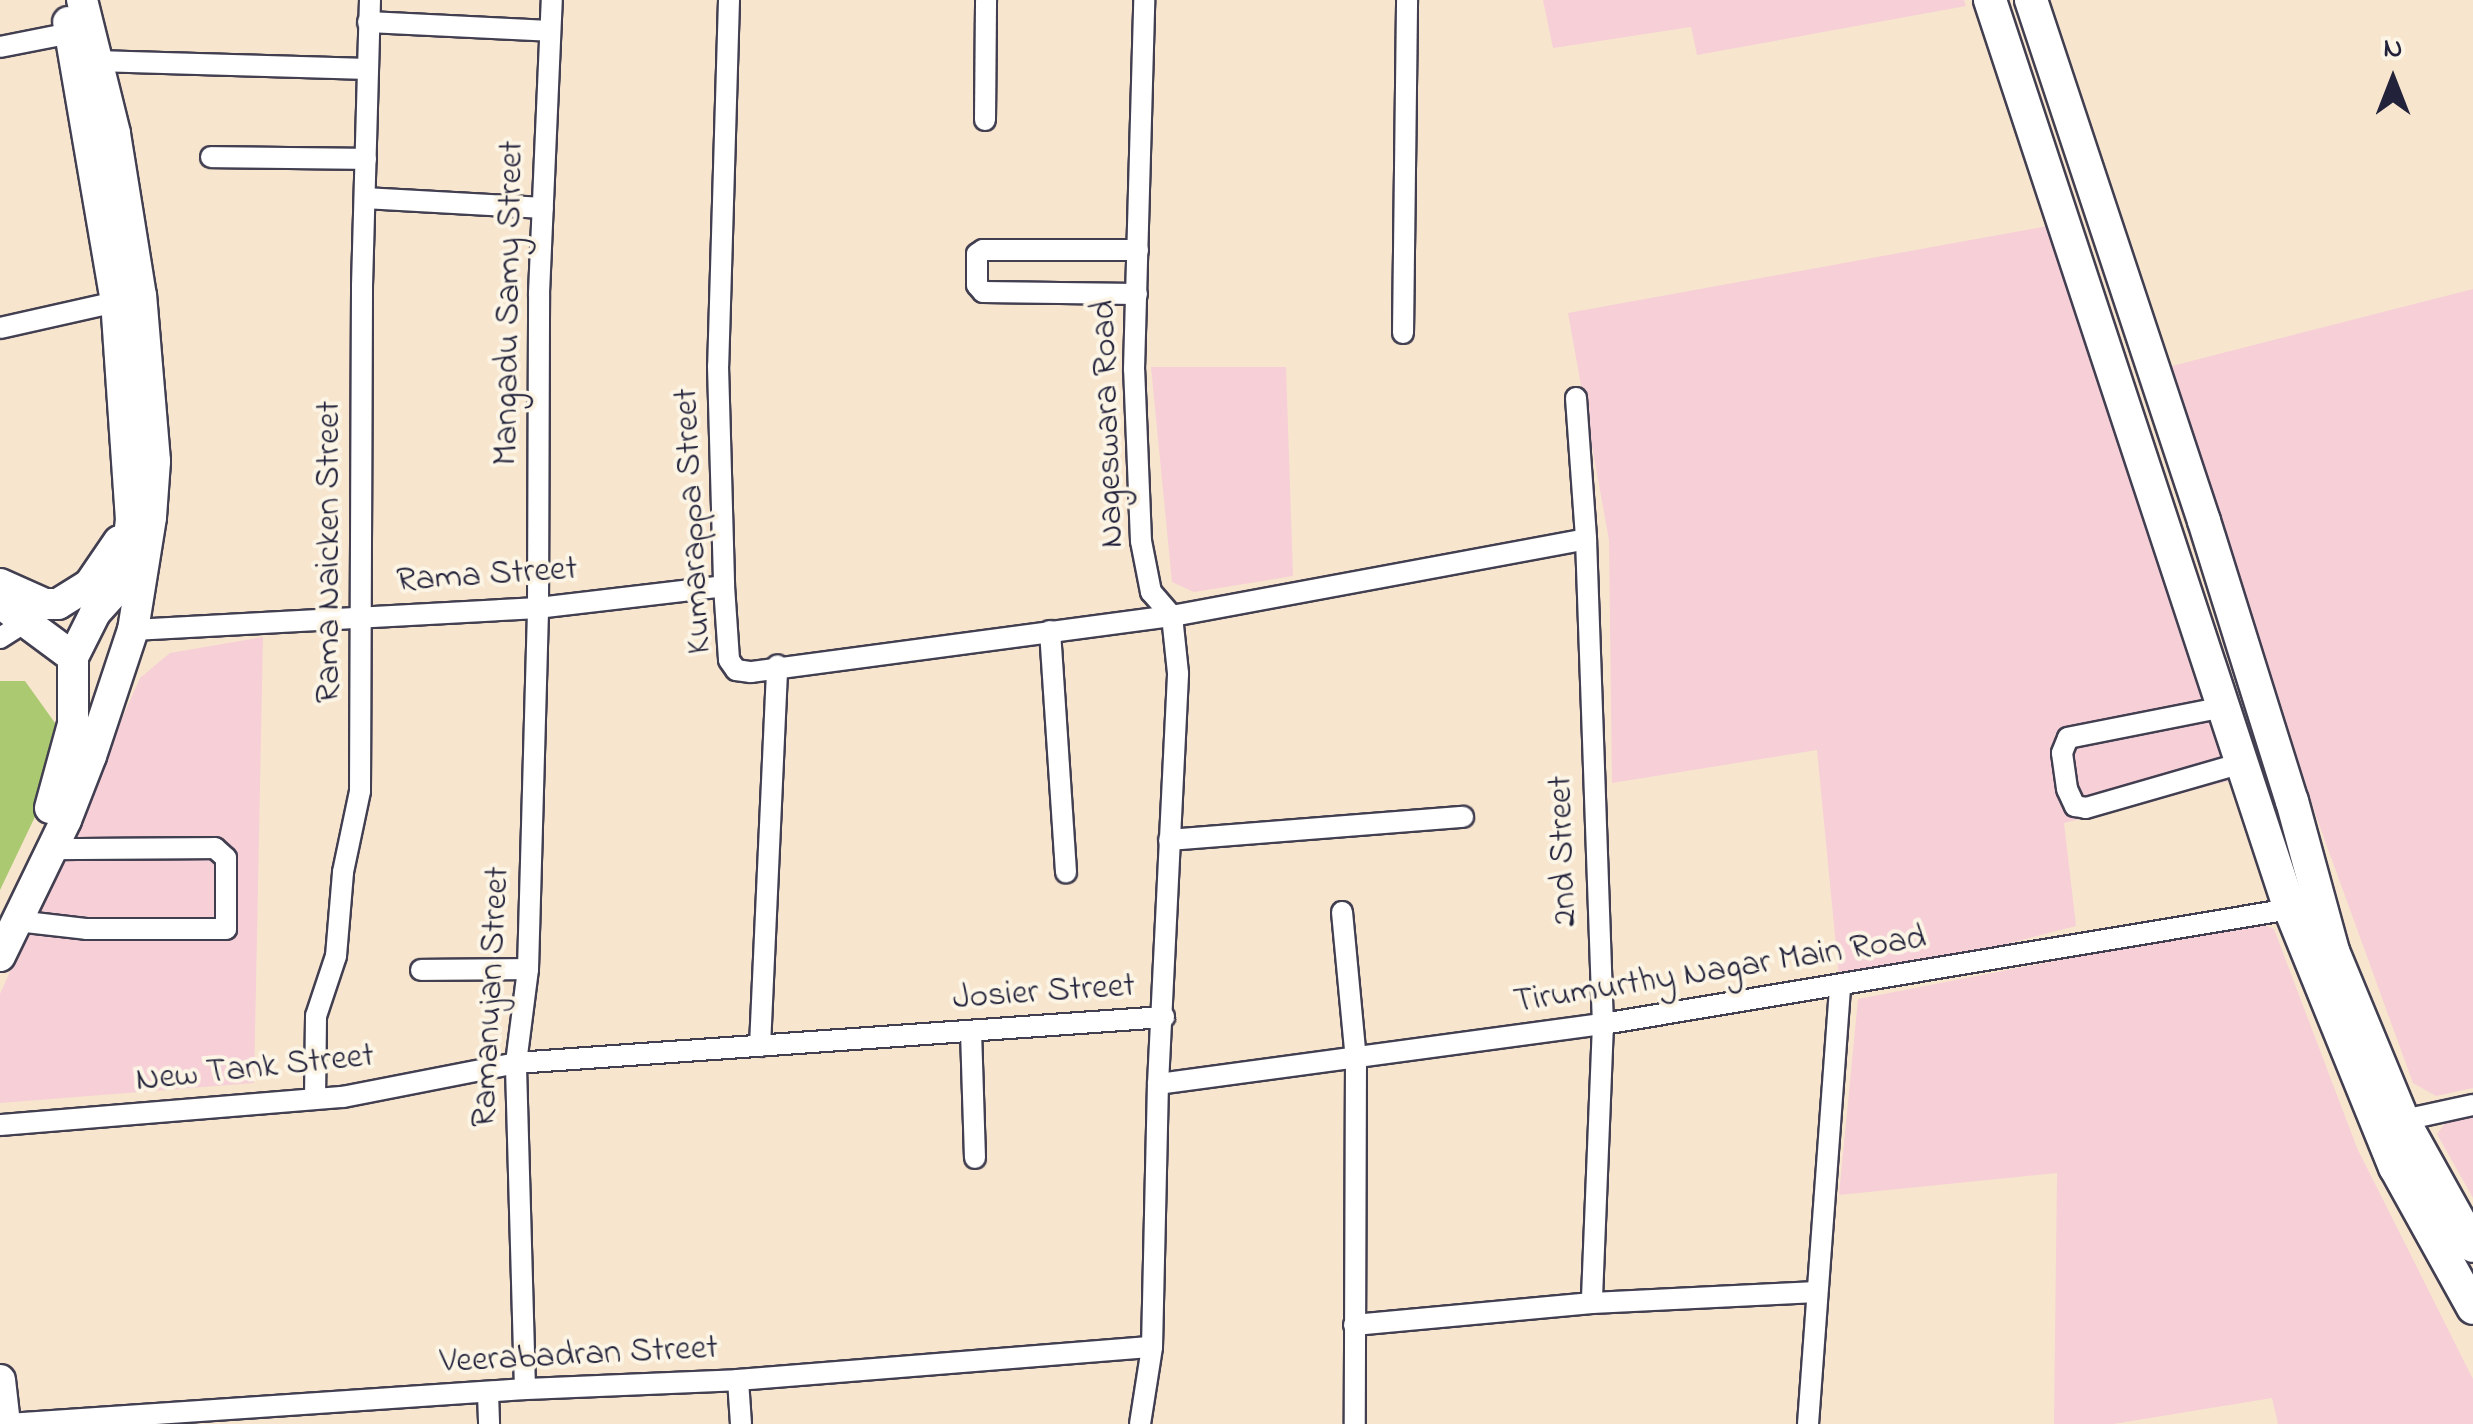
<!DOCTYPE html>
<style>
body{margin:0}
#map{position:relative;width:2473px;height:1424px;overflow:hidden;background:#f7e5ce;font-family:"Indie Flower",sans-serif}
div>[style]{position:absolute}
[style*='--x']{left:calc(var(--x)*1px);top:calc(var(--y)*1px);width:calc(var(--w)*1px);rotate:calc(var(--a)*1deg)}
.built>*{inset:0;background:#f6cfd7}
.green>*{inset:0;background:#abc970}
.roads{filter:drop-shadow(2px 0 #423f51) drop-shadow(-2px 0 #423f51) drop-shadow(0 2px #423f51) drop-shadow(0 -2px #423f51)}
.street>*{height:20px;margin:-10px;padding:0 10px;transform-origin:10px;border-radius:10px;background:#fff}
.secondary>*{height:30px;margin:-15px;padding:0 15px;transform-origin:15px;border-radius:15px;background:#fff}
.primary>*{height:32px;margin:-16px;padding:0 16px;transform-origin:16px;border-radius:16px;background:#fff}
span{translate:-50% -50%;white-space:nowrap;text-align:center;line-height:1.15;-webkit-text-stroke:8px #fcf5e5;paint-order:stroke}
.street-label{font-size:35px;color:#22223b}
.north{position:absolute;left:2343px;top:30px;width:100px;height:100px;-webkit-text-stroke:8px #fcf5e5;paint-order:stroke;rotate:0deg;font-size:28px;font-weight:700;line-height:40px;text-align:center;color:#22223b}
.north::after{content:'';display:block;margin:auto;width:35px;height:45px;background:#22223b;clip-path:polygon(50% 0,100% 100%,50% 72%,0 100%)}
</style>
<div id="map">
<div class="built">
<div style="clip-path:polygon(1543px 0,1964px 0,1966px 6px,1697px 55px,1691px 27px,1553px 48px)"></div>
<div style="clip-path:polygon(2048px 226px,2233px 780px,2064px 823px,2076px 926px,1840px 987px,1817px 750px,1612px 783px,1609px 540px,1568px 313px)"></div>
<div style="clip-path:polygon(2473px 289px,2473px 1088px,2436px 1096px,2413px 1083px,2316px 816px,2172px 366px)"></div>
<div style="clip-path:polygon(1151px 367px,1286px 367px,1293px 576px,1194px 592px,1172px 582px)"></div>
<div style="clip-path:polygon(263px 637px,254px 1083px,0 1103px,0 994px,140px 678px,170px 653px)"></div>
<div style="clip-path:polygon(2257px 922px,2274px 929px,2357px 1148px,2473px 1379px,2473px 1424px,2278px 1424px,2272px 1398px,2113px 1424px,2054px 1424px,2057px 1173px,1839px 1195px,1858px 999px)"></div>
<div style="clip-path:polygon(2473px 1116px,2473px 1198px,2437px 1134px,2446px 1122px)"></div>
</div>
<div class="green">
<div style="clip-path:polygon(0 681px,25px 681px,55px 723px,53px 779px,0 890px)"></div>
</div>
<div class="roads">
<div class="street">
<div style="--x:729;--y:0;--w:366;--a:91.7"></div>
<div style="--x:718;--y:366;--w:220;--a:88.4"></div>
<div style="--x:724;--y:586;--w:74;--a:86.1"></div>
<div style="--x:729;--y:660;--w:12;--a:55"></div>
<div style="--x:736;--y:670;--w:15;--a:8"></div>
<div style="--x:751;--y:672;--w:425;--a:-7.6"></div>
<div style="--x:1172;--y:616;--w:421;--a:-10.5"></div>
<div style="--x:368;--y:22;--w:182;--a:2.8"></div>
<div style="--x:0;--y:47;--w:72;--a:-11.2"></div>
<div style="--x:97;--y:61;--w:270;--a:1.7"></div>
<div style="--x:985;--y:120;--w:120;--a:-89.5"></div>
<div style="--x:211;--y:157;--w:155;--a:0.7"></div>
<div style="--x:365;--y:198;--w:178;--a:3.2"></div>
<div style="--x:1137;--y:294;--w:154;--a:-179.3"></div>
<div style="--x:983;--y:292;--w:9;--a:-131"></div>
<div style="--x:977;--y:285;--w:31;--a:-90"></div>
<div style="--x:977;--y:254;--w:7;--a:-34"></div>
<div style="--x:983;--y:250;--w:155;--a:0"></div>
<div style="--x:0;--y:328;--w:127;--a:-12.7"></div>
<div style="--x:1403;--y:333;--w:333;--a:-89.3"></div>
<div style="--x:1576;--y:398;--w:141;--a:85.9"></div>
<div style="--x:1586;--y:539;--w:485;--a:88"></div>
<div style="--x:1603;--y:1024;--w:279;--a:92.3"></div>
<div style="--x:133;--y:630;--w:406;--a:-3.1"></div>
<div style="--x:538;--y:608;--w:187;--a:-6.7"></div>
<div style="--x:1050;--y:631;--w:242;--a:86.2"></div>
<div style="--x:0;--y:638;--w:41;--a:-32.2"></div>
<div style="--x:2224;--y:707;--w:159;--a:168.8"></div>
<div style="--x:2068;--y:738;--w:16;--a:112"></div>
<div style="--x:2062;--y:753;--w:36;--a:82"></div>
<div style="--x:2067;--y:789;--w:19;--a:65"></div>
<div style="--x:2075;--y:806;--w:11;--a:10"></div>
<div style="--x:2086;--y:808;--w:162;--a:-16.1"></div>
<div style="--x:1169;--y:840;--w:295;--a:-4.5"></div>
<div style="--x:1342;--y:912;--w:149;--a:84.6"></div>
<div style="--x:1356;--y:1060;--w:364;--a:90.2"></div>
<div style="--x:17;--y:921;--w:69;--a:6.6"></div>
<div style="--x:86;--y:929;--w:140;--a:0"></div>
<div style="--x:226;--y:929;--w:71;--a:-90"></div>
<div style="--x:226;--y:858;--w:15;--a:-138"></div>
<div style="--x:215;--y:848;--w:163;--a:179.6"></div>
<div style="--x:421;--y:970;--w:107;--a:-0.5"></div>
<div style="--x:971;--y:1031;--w:127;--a:88.2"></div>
<div style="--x:760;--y:1046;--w:381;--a:-87.4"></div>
<div style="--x:1158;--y:1084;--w:449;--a:-7.7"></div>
<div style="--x:1603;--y:1024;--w:697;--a:-9.5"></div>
<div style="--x:315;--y:1099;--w:83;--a:-89.3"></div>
<div style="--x:316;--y:1016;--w:63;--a:-71.6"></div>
<div style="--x:336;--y:956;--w:84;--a:-85.2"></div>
<div style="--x:343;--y:872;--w:83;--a:-78.1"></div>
<div style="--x:360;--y:791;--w:505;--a:-89.77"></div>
<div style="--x:362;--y:286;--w:286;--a:-88.4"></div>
<div style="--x:2395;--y:1122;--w:80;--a:-12.3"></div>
<div style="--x:0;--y:1125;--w:344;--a:-4.7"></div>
<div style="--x:343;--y:1097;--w:176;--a:-11.1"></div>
<div style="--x:516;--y:1063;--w:650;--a:-4.06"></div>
<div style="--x:1354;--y:1325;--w:239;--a:-5.3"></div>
<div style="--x:1592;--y:1303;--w:225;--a:-2.8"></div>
<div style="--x:738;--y:1380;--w:44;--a:86.1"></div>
<div style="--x:525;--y:1389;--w:326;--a:-91.6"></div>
<div style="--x:516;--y:1063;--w:95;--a:-82.7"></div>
<div style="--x:528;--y:969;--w:361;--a:-88.4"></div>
<div style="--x:538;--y:608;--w:315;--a:-89.8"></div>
<div style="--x:539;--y:293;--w:293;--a:-87.5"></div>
<div style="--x:488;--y:1393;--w:31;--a:88"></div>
<div style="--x:8;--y:1424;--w:518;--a:-3.87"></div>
<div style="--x:525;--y:1389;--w:213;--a:-2.4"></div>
<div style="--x:738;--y:1380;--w:415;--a:-4.6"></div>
<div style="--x:1140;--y:1424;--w:78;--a:-81.1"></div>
<div style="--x:1152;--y:1347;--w:263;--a:-88.7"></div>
<div style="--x:1158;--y:1084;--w:411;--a:-87.2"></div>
<div style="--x:1178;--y:673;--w:57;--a:-96"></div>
<div style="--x:1172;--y:616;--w:32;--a:-131"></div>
<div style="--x:1151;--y:592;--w:52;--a:-101.1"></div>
<div style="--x:1141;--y:541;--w:172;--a:-92.3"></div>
<div style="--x:1134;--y:369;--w:369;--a:-88.4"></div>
<div style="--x:1808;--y:1424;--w:438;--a:-85.8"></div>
</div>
<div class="secondary">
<div style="--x:0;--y:584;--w:49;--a:24"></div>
<div style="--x:45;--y:604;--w:13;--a:0"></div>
<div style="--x:58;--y:604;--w:36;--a:-32"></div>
<div style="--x:89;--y:585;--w:53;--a:-55.7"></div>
<div style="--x:0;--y:603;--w:91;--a:36.5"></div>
<div style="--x:50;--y:808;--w:87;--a:-74.7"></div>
<div style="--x:73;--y:724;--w:67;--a:-90"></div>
<div style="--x:73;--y:657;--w:49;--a:-63.4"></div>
<div style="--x:95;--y:613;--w:27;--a:-48"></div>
<div style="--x:113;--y:593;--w:35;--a:-68"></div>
<div style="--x:126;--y:560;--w:40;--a:-82.9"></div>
<div style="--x:131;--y:520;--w:219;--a:-93.9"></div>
<div style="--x:116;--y:302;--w:284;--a:-99.7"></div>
<div style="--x:0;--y:956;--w:151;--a:-64.1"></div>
<div style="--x:66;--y:820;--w:69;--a:-68.7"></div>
<div style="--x:91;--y:756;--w:133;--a:-71.6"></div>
<div style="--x:133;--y:630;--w:114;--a:-80.9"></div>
<div style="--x:151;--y:517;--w:56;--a:-85.9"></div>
<div style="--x:155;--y:461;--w:166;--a:-94.8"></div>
<div style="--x:141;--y:296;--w:165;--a:-99.1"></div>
<div style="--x:115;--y:133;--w:137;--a:-103.9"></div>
<div style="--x:0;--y:1380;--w:44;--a:83.5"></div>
</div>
<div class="primary">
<div style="--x:1990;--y:0;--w:957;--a:71.74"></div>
<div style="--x:2290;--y:909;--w:279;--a:67.9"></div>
<div style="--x:2395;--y:1167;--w:161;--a:61"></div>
<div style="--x:2031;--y:0;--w:549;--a:71.63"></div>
<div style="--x:2204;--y:521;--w:294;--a:72.6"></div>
<div style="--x:2292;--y:801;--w:156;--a:74.7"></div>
<div style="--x:2333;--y:951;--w:183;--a:67.5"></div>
<div style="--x:2403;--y:1120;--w:144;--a:60.9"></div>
</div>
</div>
<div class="street-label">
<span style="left:510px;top:303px;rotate:-89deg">Mangadu Samy Street</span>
<span style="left:1109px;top:424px;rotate:-92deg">Nageswara Road</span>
<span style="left:694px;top:521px;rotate:-93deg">Kumarappa Street</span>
<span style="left:330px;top:552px;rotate:-90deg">Rama Naicken Street</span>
<span style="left:487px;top:576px;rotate:-4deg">Rama Street</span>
<span style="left:1564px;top:851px;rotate:-92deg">2nd Street</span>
<span style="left:1720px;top:971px;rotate:-9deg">Tirumurthy Nagar Main Road</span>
<span style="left:1044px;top:993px;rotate:-4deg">Josier Street</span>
<span style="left:492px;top:997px;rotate:-87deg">Ramanujan Street</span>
<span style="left:255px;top:1069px;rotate:-6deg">New Tank Street</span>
<span style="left:579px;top:1356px;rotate:-3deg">Veerabadran Street</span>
</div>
<div class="north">N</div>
</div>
